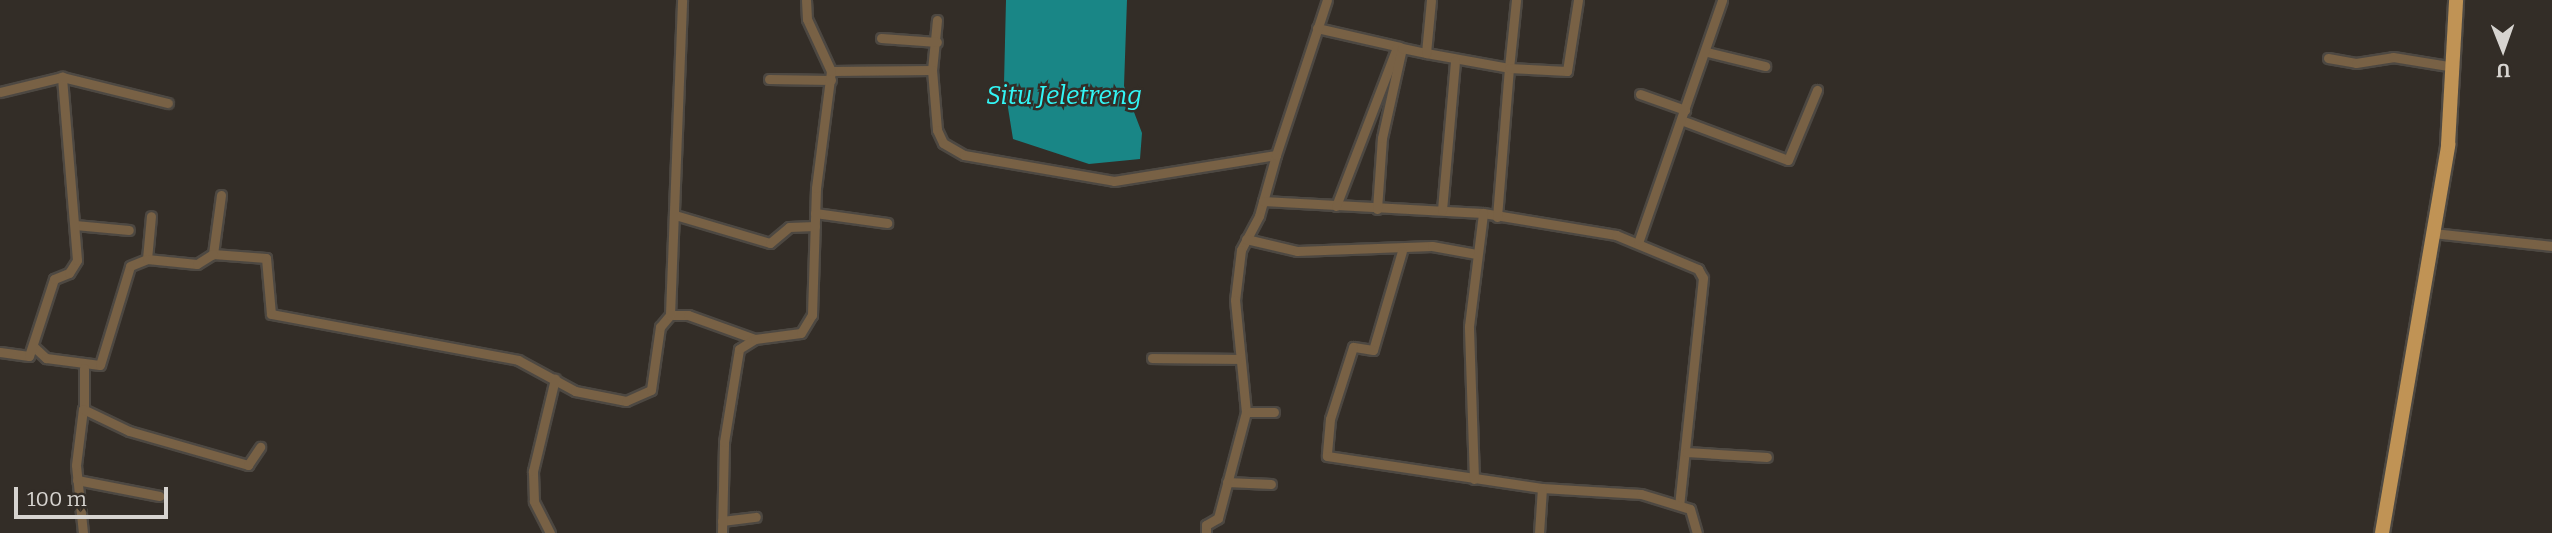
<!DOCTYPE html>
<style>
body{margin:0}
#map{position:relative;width:2552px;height:533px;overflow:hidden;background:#332d27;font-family:Bitter,serif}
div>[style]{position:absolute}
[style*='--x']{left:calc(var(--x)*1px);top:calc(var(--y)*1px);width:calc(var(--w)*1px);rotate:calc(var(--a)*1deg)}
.water>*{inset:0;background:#198686}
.roads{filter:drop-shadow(2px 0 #4d4842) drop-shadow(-2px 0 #4d4842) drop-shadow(0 2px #4d4842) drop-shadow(0 -2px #4d4842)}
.minor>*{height:9px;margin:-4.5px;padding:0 4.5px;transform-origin:4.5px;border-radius:4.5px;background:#786145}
.primary>*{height:14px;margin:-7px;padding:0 7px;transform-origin:7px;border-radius:7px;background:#c09355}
span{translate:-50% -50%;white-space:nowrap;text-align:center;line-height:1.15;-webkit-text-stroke:5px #332d27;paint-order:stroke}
.water-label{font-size:26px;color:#32f6f6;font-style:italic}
.north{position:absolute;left:2468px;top:14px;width:70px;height:70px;-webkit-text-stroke:5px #332d27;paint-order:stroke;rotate:179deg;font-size:19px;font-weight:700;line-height:28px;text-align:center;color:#d7d4d0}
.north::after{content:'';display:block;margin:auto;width:24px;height:32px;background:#d7d4d0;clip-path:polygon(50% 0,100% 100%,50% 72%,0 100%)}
.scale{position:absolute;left:14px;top:487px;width:154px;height:32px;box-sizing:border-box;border:4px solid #d7d4d0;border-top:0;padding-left:9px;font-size:21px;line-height:24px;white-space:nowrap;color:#d7d4d0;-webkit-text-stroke:5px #332d27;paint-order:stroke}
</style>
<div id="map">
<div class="water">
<div style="clip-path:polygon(1006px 0,1127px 0,1124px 86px,1142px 133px,1140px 159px,1089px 164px,1013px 139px,1004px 83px)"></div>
</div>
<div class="roads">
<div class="minor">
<div style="--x:937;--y:20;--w:50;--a:95.7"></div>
<div style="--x:932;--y:70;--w:60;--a:85.2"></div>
<div style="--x:937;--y:130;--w:14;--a:65"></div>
<div style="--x:943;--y:143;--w:24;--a:30"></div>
<div style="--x:964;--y:155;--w:152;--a:9.8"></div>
<div style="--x:1114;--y:181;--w:164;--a:-9.1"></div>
<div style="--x:1276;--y:155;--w:63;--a:105.6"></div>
<div style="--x:1259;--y:216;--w:38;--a:118"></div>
<div style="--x:1241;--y:250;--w:50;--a:96.8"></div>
<div style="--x:1235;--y:300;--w:113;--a:84.4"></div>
<div style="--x:1246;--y:412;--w:28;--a:0"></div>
<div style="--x:1317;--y:28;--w:85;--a:12.9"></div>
<div style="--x:881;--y:38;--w:56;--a:4.1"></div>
<div style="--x:1707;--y:52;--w:60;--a:13.6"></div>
<div style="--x:1426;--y:53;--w:84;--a:10.2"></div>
<div style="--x:1509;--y:68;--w:68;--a:-84.1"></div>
<div style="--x:2328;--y:58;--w:28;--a:10"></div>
<div style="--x:2356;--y:63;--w:37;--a:-9"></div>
<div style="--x:2393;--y:57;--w:62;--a:9.3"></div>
<div style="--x:831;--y:71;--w:101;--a:-0.6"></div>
<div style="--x:769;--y:79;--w:62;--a:0.9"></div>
<div style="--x:0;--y:92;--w:64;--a:-13.6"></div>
<div style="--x:1640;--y:94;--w:48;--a:19.6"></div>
<div style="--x:1681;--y:120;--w:114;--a:20.5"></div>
<div style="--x:1788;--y:160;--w:76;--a:-67.5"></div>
<div style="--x:1276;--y:155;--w:163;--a:-71.8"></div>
<div style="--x:221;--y:195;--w:60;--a:97.7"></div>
<div style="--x:213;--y:254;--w:53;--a:4.3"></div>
<div style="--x:266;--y:258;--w:56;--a:84.9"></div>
<div style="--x:271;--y:314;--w:251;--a:10.5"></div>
<div style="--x:518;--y:360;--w:65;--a:28.5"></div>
<div style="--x:575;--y:391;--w:52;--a:11.1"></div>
<div style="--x:626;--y:401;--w:27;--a:-24"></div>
<div style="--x:651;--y:390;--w:64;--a:-81.9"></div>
<div style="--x:660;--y:327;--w:16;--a:-50"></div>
<div style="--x:670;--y:315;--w:18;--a:0"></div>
<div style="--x:688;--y:315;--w:71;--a:19.7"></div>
<div style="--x:1263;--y:201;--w:220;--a:3.1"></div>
<div style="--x:1483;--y:213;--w:135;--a:9.4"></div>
<div style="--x:1616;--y:235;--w:89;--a:22.5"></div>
<div style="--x:1698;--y:269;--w:10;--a:61"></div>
<div style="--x:1703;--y:278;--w:228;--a:96"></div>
<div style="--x:1336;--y:206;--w:170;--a:-69"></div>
<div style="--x:1377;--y:209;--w:71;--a:-86"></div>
<div style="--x:1382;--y:138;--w:92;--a:-77.5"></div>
<div style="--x:1402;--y:48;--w:25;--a:12"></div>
<div style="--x:1426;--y:53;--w:53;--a:-84.6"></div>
<div style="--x:1442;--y:210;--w:150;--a:-85"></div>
<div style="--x:815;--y:213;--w:73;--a:7.9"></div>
<div style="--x:675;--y:215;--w:99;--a:16.4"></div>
<div style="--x:770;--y:243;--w:25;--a:-40"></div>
<div style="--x:789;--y:227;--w:26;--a:-2"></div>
<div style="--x:1497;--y:217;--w:149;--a:-85.4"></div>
<div style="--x:1509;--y:68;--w:58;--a:3"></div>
<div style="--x:1567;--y:71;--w:72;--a:-81.2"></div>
<div style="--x:75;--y:225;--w:54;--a:5.3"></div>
<div style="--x:2433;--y:233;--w:120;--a:6.2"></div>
<div style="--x:1246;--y:239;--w:52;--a:13.2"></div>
<div style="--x:1297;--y:251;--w:135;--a:-2.1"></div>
<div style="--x:1432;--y:246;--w:45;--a:10.3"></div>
<div style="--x:1638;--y:243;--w:257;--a:-70.9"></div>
<div style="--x:1402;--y:251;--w:103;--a:106.3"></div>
<div style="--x:1373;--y:350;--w:20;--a:-171"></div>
<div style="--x:1353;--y:347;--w:76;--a:107.7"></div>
<div style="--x:1330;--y:419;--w:37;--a:95"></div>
<div style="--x:1327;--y:456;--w:217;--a:8.5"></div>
<div style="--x:1542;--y:488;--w:99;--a:3.5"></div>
<div style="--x:1641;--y:494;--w:51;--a:17"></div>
<div style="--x:1690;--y:509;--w:25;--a:74"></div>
<div style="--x:147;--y:259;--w:43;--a:-84.7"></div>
<div style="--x:670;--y:315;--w:315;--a:-87.8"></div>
<div style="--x:33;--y:346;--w:18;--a:43"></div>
<div style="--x:46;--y:358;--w:54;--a:7.4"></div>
<div style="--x:100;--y:365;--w:103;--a:-73.1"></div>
<div style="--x:130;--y:266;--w:18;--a:-22"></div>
<div style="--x:147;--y:259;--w:50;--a:5.7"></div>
<div style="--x:197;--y:264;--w:19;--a:-32"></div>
<div style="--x:0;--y:352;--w:29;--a:8"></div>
<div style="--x:29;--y:356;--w:81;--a:-72"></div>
<div style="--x:54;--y:279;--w:16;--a:-22"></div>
<div style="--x:69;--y:273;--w:15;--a:-58"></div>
<div style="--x:77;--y:260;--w:184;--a:-94.7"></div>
<div style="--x:62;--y:77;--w:109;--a:13.8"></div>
<div style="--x:1152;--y:358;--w:87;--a:0.7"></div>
<div style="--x:84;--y:408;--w:40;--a:-90"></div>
<div style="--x:1686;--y:452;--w:81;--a:3.5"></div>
<div style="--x:1474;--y:479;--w:153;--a:-91.9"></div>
<div style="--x:1469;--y:326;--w:114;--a:-82.9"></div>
<div style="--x:77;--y:480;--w:84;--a:11"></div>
<div style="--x:1227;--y:482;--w:44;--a:2.6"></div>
<div style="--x:722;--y:521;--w:34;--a:-7"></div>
<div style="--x:83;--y:533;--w:68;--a:-95.9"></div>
<div style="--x:76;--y:465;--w:56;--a:-82.9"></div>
<div style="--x:83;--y:409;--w:51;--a:25.6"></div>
<div style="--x:129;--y:431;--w:124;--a:15.9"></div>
<div style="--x:248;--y:465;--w:22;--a:-56"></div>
<div style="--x:550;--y:533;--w:36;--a:-117"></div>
<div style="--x:534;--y:501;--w:30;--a:-92"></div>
<div style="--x:533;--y:471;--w:95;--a:-76.6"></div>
<div style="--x:722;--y:533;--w:91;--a:-88.7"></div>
<div style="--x:724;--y:442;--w:94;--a:-80.8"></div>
<div style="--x:739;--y:349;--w:19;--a:-32"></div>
<div style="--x:755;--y:339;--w:46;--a:-7.4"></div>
<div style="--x:801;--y:333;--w:21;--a:-59"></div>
<div style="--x:812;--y:315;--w:127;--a:-88.2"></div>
<div style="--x:816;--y:188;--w:118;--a:-82.7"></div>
<div style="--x:831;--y:71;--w:57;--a:-114.8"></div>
<div style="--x:807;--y:19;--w:19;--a:-93"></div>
<div style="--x:1206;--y:533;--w:8;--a:-90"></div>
<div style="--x:1206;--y:525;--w:14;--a:-30"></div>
<div style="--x:1218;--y:518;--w:110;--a:-75.2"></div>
<div style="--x:1539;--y:533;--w:45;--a:-86.2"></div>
</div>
<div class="primary">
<div style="--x:2382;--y:533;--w:394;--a:-80.3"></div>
<div style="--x:2448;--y:145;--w:145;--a:-86.8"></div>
</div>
</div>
<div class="water-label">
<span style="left:1064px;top:96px">Situ Jeletreng</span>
</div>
<div class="north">U</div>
<div class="scale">100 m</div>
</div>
